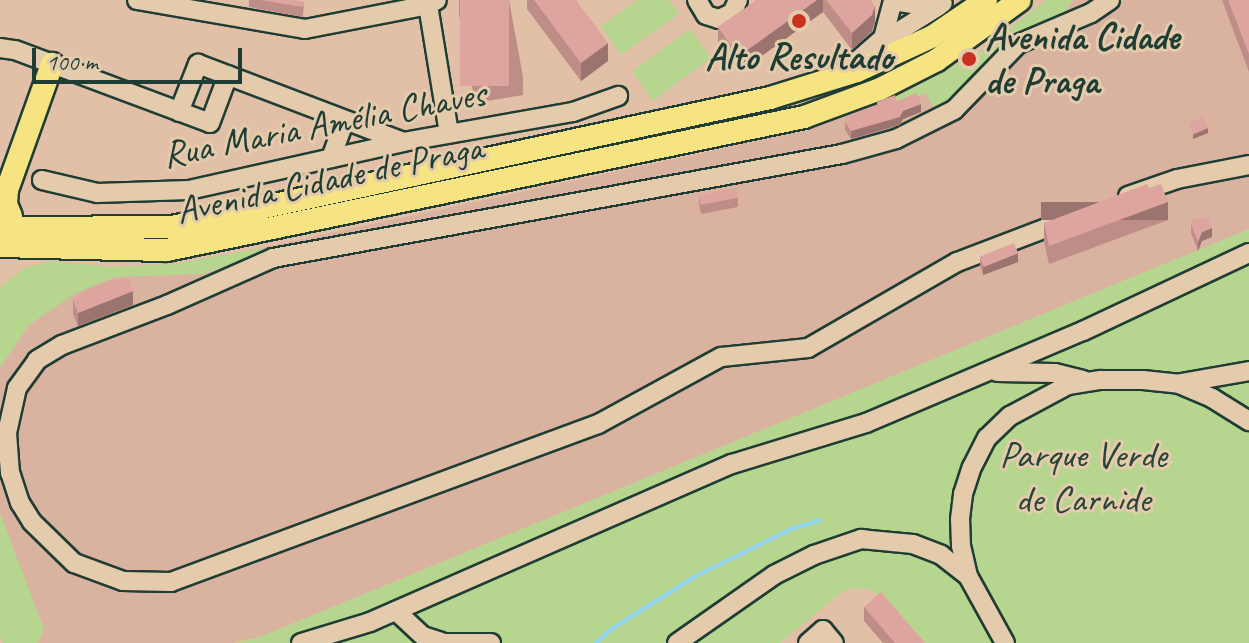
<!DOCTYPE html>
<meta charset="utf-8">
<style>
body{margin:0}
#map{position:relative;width:1249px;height:643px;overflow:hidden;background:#e2bfa7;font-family:Caveat,sans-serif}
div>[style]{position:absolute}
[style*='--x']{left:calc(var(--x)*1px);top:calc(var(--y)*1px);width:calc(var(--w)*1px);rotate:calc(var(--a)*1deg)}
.built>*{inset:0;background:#d9b2a0}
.green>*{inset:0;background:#b6d58e;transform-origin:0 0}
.stream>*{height:4px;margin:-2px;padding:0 2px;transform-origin:2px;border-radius:2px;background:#90d3f2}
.roads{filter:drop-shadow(2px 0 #1f3d34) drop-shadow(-2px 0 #1f3d34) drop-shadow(0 2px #1f3d34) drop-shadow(0 -2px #1f3d34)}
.minor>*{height:18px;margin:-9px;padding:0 9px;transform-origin:9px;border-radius:9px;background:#e3cbab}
.major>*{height:22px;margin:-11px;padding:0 11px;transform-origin:11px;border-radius:11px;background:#f6e381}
.wall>*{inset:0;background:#bf8d88}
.shaded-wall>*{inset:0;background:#9b736f;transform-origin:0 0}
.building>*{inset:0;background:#dea49e;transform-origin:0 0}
.dots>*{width:22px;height:22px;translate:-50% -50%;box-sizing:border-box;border:4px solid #e3cbab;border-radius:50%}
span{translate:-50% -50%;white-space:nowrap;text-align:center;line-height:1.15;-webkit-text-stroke:6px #e3cbab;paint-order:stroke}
.poi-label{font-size:38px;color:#1f3d34;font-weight:700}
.left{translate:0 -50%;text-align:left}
.street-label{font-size:38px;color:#1f3d34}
.park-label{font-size:38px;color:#274538}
.scale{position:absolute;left:32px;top:48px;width:210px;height:36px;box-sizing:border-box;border:4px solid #1f3d34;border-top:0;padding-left:10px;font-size:24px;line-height:28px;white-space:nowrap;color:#1f3d34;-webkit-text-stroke:6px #e3cbab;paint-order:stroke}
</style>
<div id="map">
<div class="built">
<div style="clip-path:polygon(1046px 0,1249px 0,1249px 229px,260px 637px,233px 643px,3px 643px,0 637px,0 287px,25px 268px,51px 261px,114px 267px,174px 264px,219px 257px,805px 131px,889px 101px,946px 73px,1009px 31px)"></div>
</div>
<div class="green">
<div style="clip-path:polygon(637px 0,669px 0,679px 14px,621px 55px,601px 26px)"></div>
<div style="clip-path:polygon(1046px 0,1073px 0,1062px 16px,1024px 29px,993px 53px,969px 85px,936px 112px,926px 93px,896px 106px,889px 101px,976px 54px)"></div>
<div style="left:690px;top:29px;width:36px;height:72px;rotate:54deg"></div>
<div style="clip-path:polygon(1249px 229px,1249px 643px,921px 643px,883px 598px,871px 590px,856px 588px,843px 591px,780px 643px,233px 643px,260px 637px)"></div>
<div style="clip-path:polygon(261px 248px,262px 253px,204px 274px,115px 277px,76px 293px,29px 325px,0 368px,0 287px,25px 268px,51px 261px,114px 267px,173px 264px)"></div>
<div style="clip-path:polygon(0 513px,44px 629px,38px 643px,3px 643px,0 637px)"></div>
</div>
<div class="stream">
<div style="--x:596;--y:643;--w:19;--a:-43"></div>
<div style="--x:610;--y:630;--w:99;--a:-32.2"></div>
<div style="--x:694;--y:577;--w:108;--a:-26.3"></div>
<div style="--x:791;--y:529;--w:30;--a:-17"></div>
</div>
<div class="roads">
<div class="minor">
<div style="--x:137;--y:0;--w:170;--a:9.8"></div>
<div style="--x:305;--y:29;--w:125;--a:-11"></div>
<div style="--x:428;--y:5;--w:10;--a:-29"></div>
<div style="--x:697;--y:0;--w:17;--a:59"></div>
<div style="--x:706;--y:15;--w:14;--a:17"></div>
<div style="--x:719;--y:19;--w:14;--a:-25"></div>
<div style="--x:732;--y:13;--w:14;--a:-65"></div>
<div style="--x:428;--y:5;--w:130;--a:80.7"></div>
<div style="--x:880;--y:43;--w:70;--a:-32.1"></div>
<div style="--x:0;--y:48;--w:15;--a:8"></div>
<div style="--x:15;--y:50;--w:208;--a:20.5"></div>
<div style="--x:210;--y:123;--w:51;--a:-69.4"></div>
<div style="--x:850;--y:67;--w:44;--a:-41.3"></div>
<div style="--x:883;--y:38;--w:38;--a:-75"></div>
<div style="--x:893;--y:1;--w:33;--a:9"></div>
<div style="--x:926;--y:6;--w:17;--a:-10"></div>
<div style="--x:179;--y:112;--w:52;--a:-68.4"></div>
<div style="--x:198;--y:64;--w:219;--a:20.8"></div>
<div style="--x:331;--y:158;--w:40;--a:-69.8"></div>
<div style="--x:42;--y:180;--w:57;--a:13.3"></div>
<div style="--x:97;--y:193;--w:92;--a:-1.9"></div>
<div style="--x:189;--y:190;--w:219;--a:-12.6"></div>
<div style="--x:403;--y:142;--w:173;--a:-10"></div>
<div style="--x:573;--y:112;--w:48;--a:-19.6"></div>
<div style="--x:1128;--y:196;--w:52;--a:-19.1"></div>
<div style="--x:1177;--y:179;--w:73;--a:-11"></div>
<div style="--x:1067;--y:220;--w:118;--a:159.1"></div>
<div style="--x:957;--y:262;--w:172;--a:150"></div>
<div style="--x:808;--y:348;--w:87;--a:174.1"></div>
<div style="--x:721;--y:357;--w:140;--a:151.4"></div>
<div style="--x:598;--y:424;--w:455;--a:159.7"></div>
<div style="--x:171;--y:582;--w:48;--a:-178.8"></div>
<div style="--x:123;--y:581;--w:52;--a:-159.8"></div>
<div style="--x:74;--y:563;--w:59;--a:-135.7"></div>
<div style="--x:32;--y:522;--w:22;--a:-122"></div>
<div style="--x:20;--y:503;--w:32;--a:-108"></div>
<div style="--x:10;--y:473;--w:40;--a:-94.3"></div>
<div style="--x:7;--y:433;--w:46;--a:-77.5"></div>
<div style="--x:17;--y:388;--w:34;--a:-54"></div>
<div style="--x:37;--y:360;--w:29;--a:-31"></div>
<div style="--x:62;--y:345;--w:112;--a:-20.9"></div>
<div style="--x:167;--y:305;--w:116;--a:-23.9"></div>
<div style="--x:273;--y:258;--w:578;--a:-10.36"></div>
<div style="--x:842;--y:154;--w:56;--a:-15.5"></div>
<div style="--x:896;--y:139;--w:65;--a:-26.6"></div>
<div style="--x:954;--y:110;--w:92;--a:-45.9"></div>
<div style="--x:1018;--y:44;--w:79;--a:-23"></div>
<div style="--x:1091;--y:13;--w:23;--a:-34"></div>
<div style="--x:997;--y:372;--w:58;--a:1"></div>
<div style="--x:1055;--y:373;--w:29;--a:14"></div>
<div style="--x:1181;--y:383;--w:69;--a:-10"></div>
<div style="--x:396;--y:611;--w:37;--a:43"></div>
<div style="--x:423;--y:636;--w:19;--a:18"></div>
<div style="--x:301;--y:643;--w:72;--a:-16.9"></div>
<div style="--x:370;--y:622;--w:395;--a:-23.6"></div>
<div style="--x:732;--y:464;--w:140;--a:-17"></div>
<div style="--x:866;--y:423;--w:236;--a:-23"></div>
<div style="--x:1083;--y:331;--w:183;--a:-25.2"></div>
<div style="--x:430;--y:643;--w:61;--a:0"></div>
<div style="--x:677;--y:643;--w:118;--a:-35"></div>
<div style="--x:774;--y:575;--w:45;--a:-26.6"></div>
<div style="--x:814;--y:555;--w:50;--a:-18.8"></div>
<div style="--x:861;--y:539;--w:52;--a:5.5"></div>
<div style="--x:913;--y:544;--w:30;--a:21"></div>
<div style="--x:941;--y:555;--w:34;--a:38"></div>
<div style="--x:808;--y:643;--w:20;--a:-41"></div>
<div style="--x:823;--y:630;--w:17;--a:50"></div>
<div style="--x:1005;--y:643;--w:77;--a:-118.9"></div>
<div style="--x:968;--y:576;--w:31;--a:-103"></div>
<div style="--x:961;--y:546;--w:27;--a:-92"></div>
<div style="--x:960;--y:519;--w:25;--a:-83"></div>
<div style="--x:963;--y:494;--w:28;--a:-72"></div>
<div style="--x:972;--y:467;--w:33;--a:-63"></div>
<div style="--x:987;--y:438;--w:32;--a:-44"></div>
<div style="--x:1010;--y:416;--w:66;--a:-28.1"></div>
<div style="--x:1068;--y:385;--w:33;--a:-9"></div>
<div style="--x:1101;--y:380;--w:42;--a:0"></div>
<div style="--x:1143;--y:380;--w:36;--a:6"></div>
<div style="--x:1179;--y:384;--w:36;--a:23"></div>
<div style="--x:1212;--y:398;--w:44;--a:31.9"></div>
</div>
<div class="major">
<div style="--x:11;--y:216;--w:13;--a:-113"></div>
<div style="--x:6;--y:204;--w:14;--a:-86"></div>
<div style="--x:7;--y:190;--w:134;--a:-70.3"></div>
<div style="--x:0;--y:228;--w:172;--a:-0.3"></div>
<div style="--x:172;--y:227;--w:612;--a:-12.17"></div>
<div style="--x:770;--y:98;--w:91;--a:-17.2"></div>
<div style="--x:857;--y:71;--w:84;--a:-24.7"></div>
<div style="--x:933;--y:36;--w:64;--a:-34.2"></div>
<div style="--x:0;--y:246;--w:167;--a:1.4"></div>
<div style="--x:167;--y:250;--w:651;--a:-11.79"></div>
<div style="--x:804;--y:117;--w:81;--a:-20.2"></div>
<div style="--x:880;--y:89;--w:64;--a:-27"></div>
<div style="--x:937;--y:60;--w:102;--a:-35.9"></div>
</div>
</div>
<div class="wall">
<div style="clip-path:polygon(249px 0,292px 0,304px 2px,303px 17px,249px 7px)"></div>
<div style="clip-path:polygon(459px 0,509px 0,523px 77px,523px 95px,475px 103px,459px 14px)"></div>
<div style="clip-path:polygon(527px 0,576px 0,608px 61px,581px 81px,527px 9px)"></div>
<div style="clip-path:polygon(757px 0,871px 0,875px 22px,872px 31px,852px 50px,823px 12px,739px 72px,718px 43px,718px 27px)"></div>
<div style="clip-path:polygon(1222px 0,1249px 0,1249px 72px)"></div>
<div style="clip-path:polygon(897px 101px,921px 112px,903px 119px,900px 125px,851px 139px,845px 130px,845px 122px,877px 105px,877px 102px)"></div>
<div style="clip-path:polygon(1149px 188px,1168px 220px,1049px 264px,1044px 241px,1044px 223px)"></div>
<div style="clip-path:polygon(699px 195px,738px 198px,738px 207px,701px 214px,699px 204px)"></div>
<div style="clip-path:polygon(1191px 224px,1212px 237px,1202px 241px,1198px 251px,1191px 233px)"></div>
<div style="clip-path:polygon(980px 257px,1018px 262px,983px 275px,980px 266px)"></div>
<div style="clip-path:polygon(73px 300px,133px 305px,78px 326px,73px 314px)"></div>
<div style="clip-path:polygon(864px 607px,925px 643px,883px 643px,864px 621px)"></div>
</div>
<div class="shaded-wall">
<div style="clip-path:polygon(817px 0,823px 0,823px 12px,739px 72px,739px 56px)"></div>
<div style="clip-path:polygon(875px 6px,875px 22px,872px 31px,852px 50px,852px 33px)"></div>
<div style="clip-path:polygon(608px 43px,608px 61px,581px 81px,581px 63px)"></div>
<div style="clip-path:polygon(921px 104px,921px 112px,903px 119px,900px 125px,851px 139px,851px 131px)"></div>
<div style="clip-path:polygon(1208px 128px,1208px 133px,1193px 139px,1193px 134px)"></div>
<div style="left:1168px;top:202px;width:18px;height:127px;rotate:90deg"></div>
<div style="clip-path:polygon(1212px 228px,1212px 237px,1202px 241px,1198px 251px,1198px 242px,1202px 232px)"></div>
<div style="clip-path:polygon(1018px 253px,1018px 262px,983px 275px,983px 266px)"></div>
<div style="clip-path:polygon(133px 291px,133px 305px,78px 326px,78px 313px)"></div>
</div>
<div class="building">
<div style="clip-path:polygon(260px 0,292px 0,304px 2px,303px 7px)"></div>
<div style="left:460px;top:0;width:49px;height:86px"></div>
<div style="clip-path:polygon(534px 0,576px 0,608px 43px,581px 63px)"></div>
<div style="clip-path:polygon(757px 0,817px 0,739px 56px,718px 27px)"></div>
<div style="clip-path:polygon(826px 0,871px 0,875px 6px,872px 15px,852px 33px)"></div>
<div style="clip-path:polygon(1228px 0,1249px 0,1249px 54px)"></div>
<div style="clip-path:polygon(917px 93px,921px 104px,903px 111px,900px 117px,851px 131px,845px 122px,847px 117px,878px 105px,877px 102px,895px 95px,897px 101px)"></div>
<div style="left:1203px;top:117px;width:12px;height:16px;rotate:66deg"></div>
<div style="clip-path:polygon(1147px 184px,1149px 188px,1161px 184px,1168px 202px,1049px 246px,1044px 223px)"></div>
<div style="left:736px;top:188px;width:10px;height:38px;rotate:79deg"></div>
<div style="clip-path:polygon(1209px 217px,1212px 228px,1202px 232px,1198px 242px,1191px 224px,1194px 219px)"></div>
<div style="left:1014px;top:243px;width:11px;height:37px;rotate:68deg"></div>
<div style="clip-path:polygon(129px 279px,133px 291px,78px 313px,73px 300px,87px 290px,111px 280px)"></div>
<div style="clip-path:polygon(881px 592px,925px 643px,895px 643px,864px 607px)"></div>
</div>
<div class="dots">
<div style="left:799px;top:21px;background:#c8321e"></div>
<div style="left:969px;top:59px;background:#c8321e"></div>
</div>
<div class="poi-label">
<span class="left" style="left:985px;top:59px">Avenida Cidade<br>de Praga</span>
<span style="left:799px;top:57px">Alto Resultado</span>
</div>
<div class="street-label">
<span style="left:324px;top:124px;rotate:-11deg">Rua Maria Amélia Chaves</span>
<span style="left:329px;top:179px;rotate:-12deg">Avenida Cidade de Praga</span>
</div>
<div class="park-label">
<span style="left:1083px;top:477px">Parque Verde<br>de Carnide</span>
</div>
<div class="scale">100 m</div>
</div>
